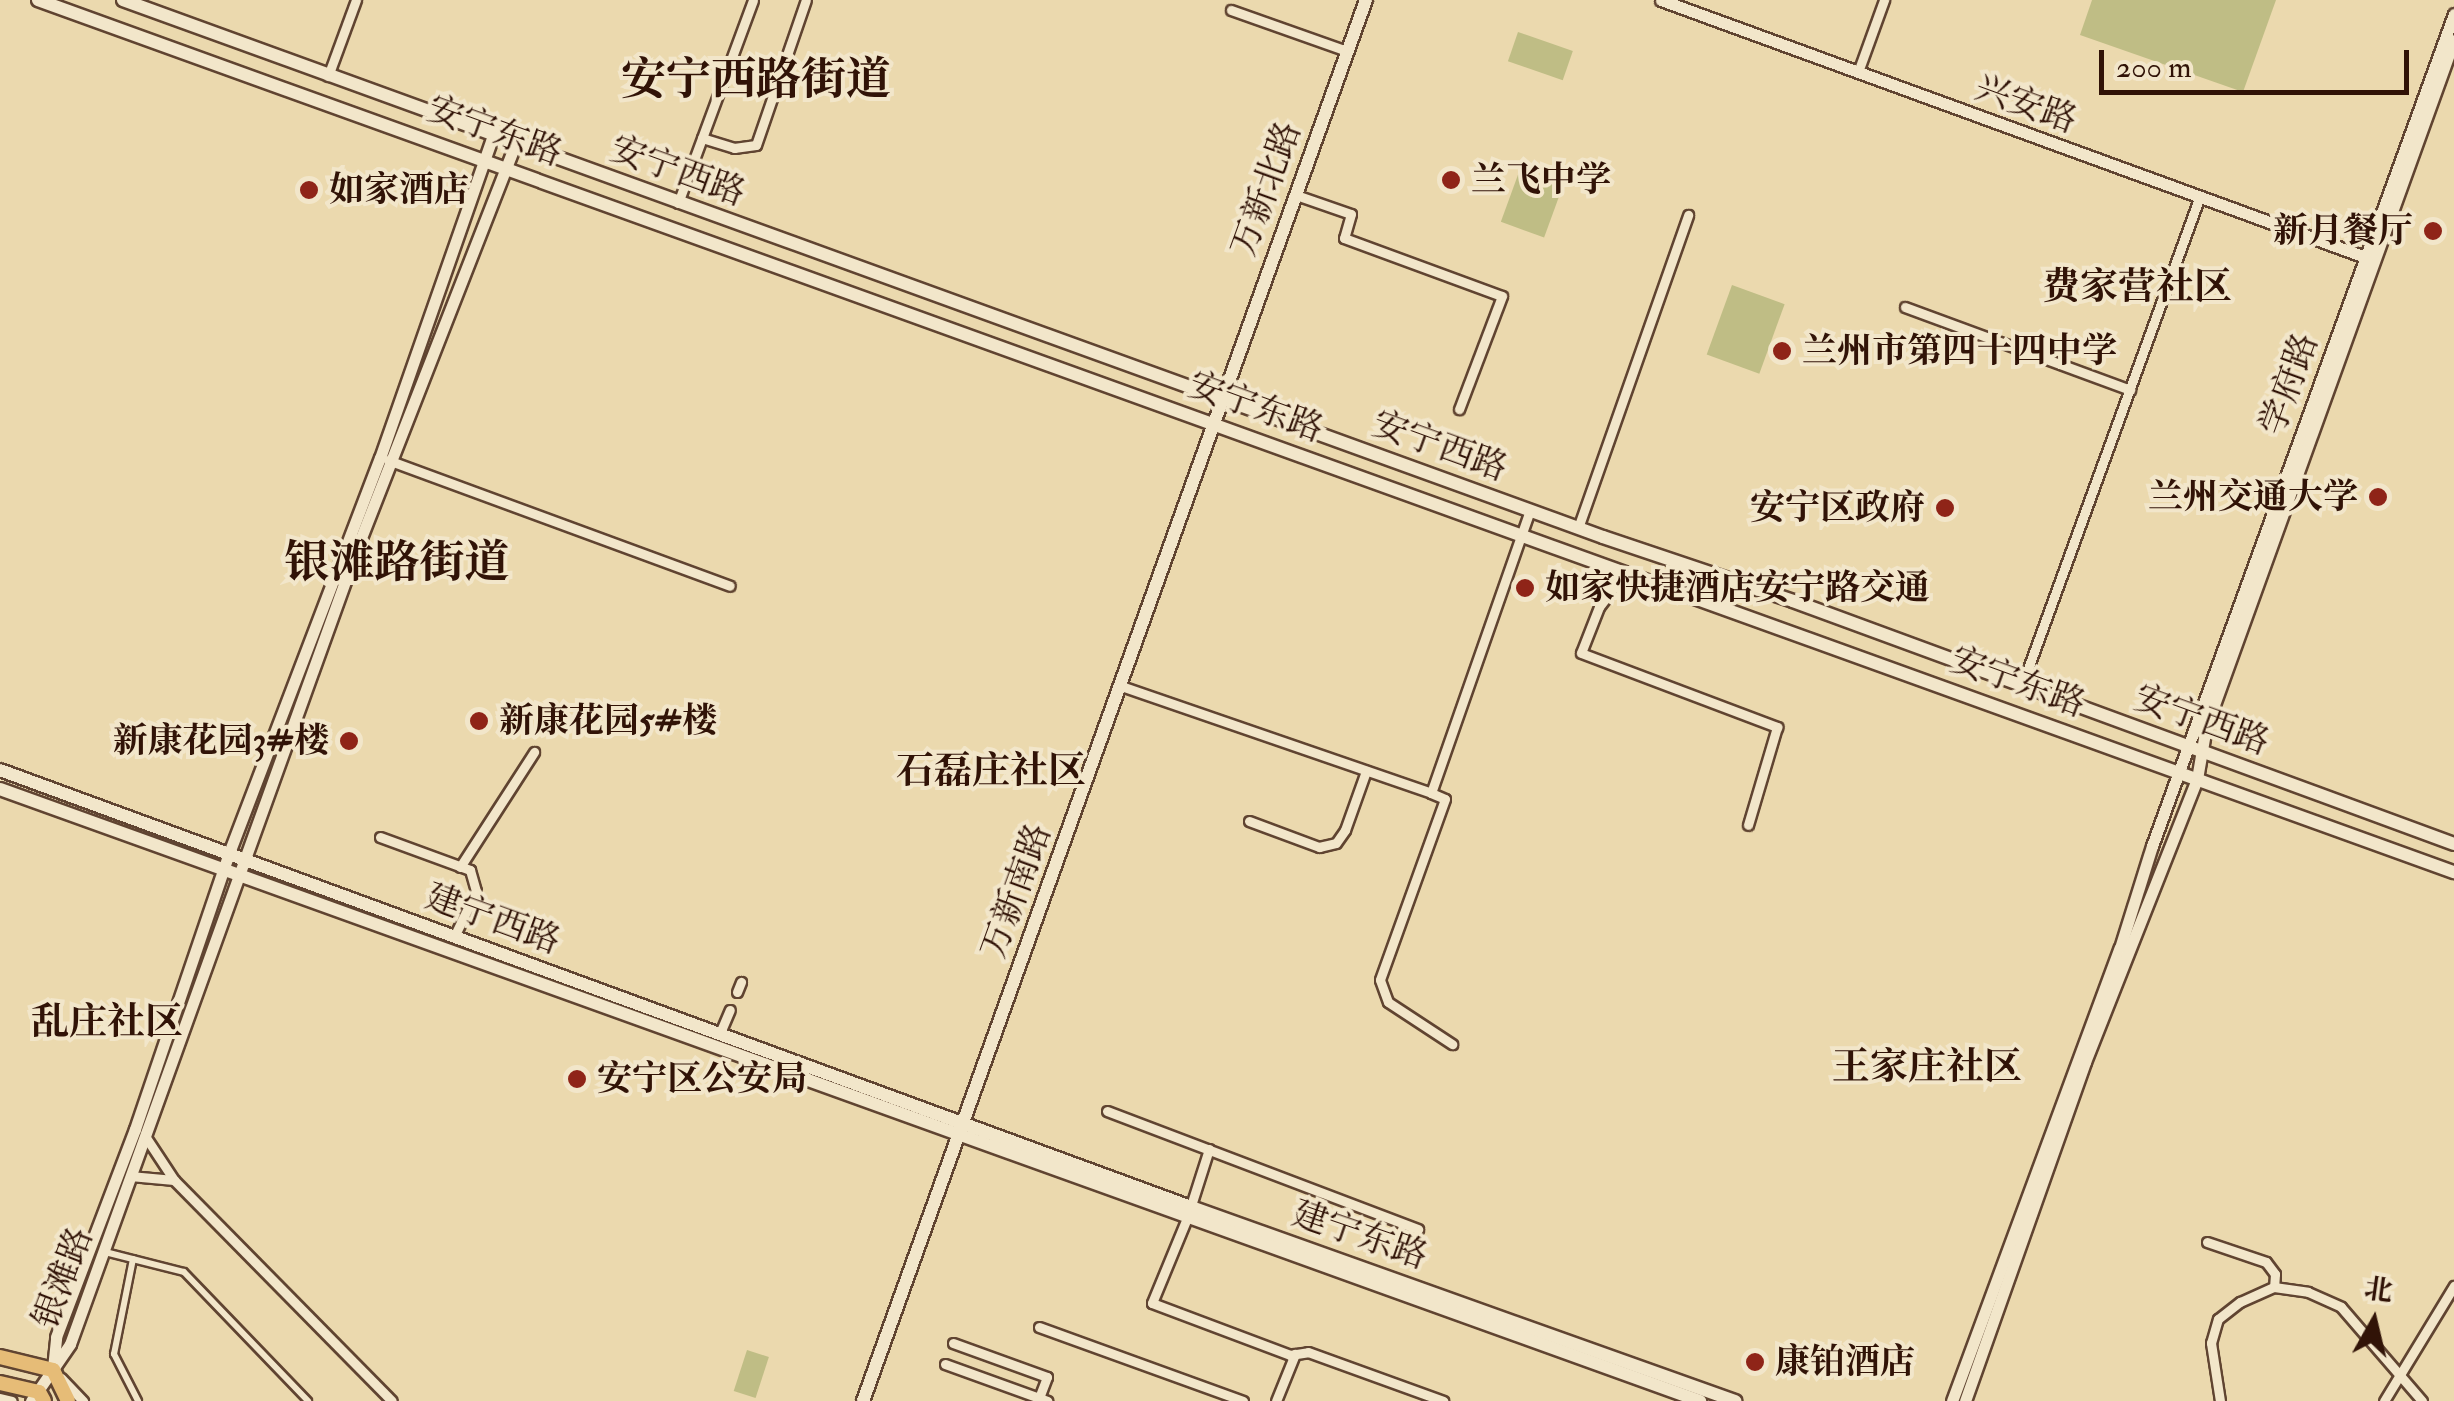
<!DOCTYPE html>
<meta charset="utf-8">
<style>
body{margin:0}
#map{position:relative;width:2454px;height:1401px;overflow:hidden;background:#ebd9ae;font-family:"IM FELL Double Pica","Noto Serif SC",serif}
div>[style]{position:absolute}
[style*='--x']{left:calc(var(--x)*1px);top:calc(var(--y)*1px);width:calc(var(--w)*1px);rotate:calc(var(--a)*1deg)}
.green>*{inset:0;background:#bfbd85;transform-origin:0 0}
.roads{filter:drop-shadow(2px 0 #604431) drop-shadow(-2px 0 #604431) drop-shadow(0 2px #604431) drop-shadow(0 -2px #604431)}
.pedestrian>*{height:6px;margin:-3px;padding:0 3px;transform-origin:3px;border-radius:3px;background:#f2e6ca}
.minor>*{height:9px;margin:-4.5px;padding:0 4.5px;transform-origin:4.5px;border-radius:4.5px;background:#f2e6ca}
.tertiary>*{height:11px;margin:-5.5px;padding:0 5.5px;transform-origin:5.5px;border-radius:5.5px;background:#f2e6ca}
.secondary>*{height:12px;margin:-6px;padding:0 6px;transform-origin:6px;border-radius:6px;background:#f2e6ca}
.primary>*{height:14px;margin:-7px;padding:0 7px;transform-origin:7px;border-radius:7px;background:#e6bc77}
.dots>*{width:28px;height:28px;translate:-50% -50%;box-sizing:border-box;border:5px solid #f2e6ca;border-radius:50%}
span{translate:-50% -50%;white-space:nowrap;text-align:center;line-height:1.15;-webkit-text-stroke:8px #f2e6ca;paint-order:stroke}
.street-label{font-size:35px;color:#311307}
.poi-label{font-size:35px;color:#311307;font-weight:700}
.left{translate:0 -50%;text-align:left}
.right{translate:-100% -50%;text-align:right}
.neighbourhood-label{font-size:38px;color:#311307;font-weight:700}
.district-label{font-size:45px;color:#311307;font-weight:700}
.north{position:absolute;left:2324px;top:1271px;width:100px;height:100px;-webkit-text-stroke:8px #f2e6ca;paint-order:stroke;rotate:8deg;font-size:28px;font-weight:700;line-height:40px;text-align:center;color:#311307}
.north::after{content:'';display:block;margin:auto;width:35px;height:45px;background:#311307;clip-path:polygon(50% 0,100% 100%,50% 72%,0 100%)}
.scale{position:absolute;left:2099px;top:50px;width:310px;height:45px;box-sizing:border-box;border:5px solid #311307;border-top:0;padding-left:12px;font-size:30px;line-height:35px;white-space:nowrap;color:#311307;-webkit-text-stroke:8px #f2e6ca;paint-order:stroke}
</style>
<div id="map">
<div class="green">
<div style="clip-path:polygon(2092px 0,2276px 0,2243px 92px,2080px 35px)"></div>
<div style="left:1518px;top:32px;width:58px;height:31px;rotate:19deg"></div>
<div style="left:1519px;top:172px;width:46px;height:53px;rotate:20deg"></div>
<div style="left:1732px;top:285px;width:56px;height:74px;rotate:20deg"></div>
<div style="left:747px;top:1350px;width:23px;height:43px;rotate:18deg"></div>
</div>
<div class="roads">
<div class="pedestrian">
<div style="--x:105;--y:1252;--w:81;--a:14.2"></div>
<div style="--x:184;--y:1272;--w:179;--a:46.1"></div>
<div style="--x:133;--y:1259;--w:97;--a:101.3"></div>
<div style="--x:114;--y:1354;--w:53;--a:62.9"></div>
</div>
<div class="minor">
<div style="--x:1231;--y:10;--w:123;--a:19.5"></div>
<div style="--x:1858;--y:72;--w:77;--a:-70.1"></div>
<div style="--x:328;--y:76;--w:81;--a:-69.8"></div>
<div style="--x:702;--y:138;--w:34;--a:17"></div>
<div style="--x:734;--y:148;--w:22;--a:-8"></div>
<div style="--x:756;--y:145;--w:153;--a:-71"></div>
<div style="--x:1296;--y:195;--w:58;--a:19.1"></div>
<div style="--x:1351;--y:214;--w:25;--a:106"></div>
<div style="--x:1344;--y:238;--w:168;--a:20.2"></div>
<div style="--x:1502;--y:296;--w:121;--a:110.8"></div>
<div style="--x:678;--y:203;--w:216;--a:-69.7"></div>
<div style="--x:1905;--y:307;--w:240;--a:20.2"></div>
<div style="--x:388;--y:460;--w:364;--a:20.2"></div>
<div style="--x:1578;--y:528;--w:332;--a:-70.6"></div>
<div style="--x:1626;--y:572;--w:44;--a:127.6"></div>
<div style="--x:1599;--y:607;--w:49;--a:111.4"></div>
<div style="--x:1581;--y:653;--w:210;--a:20.7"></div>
<div style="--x:1777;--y:727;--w:102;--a:106.5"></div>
<div style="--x:2022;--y:685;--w:520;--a:-70"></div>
<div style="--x:1121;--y:686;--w:328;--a:19"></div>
<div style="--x:1431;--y:793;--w:300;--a:-70.7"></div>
<div style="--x:1431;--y:793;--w:15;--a:23"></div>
<div style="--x:1445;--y:799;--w:192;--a:109.8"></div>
<div style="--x:1380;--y:980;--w:23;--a:70"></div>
<div style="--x:1388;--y:1002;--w:77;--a:33.3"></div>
<div style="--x:1249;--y:821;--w:75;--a:20.4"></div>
<div style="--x:1319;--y:847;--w:17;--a:-13"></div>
<div style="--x:1336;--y:843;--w:16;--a:-55"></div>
<div style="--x:1345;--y:830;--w:63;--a:-70.4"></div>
<div style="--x:380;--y:837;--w:96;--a:20.1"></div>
<div style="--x:470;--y:870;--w:22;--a:74"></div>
<div style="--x:476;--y:891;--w:51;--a:115.6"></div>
<div style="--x:460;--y:867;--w:137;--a:-57.2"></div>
<div style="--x:737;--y:992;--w:11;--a:-68"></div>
<div style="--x:720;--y:1033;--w:25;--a:-67"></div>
<div style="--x:1107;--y:1111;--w:333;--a:20.8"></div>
<div style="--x:145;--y:1136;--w:53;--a:56.6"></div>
<div style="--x:174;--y:1180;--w:310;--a:45.4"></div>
<div style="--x:1209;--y:1149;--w:72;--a:107.7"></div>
<div style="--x:1187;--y:1218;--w:92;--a:112.4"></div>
<div style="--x:1152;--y:1303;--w:147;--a:20.6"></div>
<div style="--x:1290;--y:1355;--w:18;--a:-9"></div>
<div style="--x:1308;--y:1352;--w:144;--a:19.9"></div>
<div style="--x:130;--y:1176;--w:44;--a:5.2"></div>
<div style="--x:2207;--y:1242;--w:62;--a:18.7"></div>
<div style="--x:2266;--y:1262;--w:15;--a:53"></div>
<div style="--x:2275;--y:1274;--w:13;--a:94"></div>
<div style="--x:1039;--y:1327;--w:217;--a:19.9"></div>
<div style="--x:953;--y:1343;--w:100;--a:19.9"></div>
<div style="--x:1047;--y:1377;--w:22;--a:111"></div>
<div style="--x:945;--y:1364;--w:109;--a:19.9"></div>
<div style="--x:61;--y:1378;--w:32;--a:46"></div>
<div style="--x:0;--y:1398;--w:12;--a:14"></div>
<div style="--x:1276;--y:1401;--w:51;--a:-68"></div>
<div style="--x:2220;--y:1401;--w:59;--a:-98.8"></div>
<div style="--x:2211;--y:1343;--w:25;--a:-74"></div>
<div style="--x:2218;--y:1319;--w:28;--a:-38"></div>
<div style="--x:2240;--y:1302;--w:37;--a:-24"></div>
<div style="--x:2274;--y:1287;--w:34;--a:8"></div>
<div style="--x:2308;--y:1292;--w:36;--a:24"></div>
<div style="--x:2341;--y:1307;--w:124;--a:49.2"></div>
<div style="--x:2384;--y:1401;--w:135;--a:-58.7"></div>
</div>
<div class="tertiary">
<div style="--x:1661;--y:0;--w:753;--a:20.05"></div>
<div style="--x:53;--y:1368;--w:31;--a:-84"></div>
<div style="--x:56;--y:1337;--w:222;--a:-69.2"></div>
<div style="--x:135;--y:1129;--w:292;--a:-71.2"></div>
<div style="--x:229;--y:853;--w:423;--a:-69.1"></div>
<div style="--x:380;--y:458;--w:342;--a:-70.7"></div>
<div style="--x:31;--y:1401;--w:69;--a:-55.6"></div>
<div style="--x:70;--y:1344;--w:846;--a:-70.17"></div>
<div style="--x:357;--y:548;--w:435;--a:-68.6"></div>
<div style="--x:1952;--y:1401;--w:483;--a:-69.7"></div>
<div style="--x:2120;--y:948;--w:107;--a:-72.6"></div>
<div style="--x:2152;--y:846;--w:885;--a:-70.05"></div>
<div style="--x:1965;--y:1401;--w:360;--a:-70.5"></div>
<div style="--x:2085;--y:1062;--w:304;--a:-68.4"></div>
<div style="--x:2197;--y:779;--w:53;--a:-80.2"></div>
<div style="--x:2206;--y:727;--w:730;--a:-70.15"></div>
</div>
<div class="secondary">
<div style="--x:38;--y:0;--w:2569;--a:19.85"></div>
<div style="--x:123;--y:0;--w:1574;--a:19.94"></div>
<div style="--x:1603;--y:537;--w:200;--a:18.6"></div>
<div style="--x:1793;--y:601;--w:704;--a:20.18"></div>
<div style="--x:0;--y:770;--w:1269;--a:20.15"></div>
<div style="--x:1191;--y:1207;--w:578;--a:19.63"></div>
<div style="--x:0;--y:789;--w:1807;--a:19.8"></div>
<div style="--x:863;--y:1401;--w:1489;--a:-70.25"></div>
</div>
<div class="primary">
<div style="--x:0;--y:1357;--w:55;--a:13.8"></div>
<div style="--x:53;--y:1370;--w:34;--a:64"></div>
<div style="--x:0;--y:1383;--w:40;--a:13"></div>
<div style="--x:39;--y:1392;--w:10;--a:61"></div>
</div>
</div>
<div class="dots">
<div style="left:1451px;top:180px;background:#8f2418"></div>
<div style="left:309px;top:190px;background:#8f2418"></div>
<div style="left:2433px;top:231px;background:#8f2418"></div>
<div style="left:1782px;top:351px;background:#8f2418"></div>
<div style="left:2378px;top:497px;background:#8f2418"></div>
<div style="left:1945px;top:508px;background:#8f2418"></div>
<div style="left:1525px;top:588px;background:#8f2418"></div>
<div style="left:479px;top:721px;background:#8f2418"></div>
<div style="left:349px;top:741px;background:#8f2418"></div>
<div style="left:577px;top:1079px;background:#8f2418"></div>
<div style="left:1755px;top:1362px;background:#8f2418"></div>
</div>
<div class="street-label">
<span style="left:2026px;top:104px;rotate:20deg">兴安路</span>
<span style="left:495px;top:131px;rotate:20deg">安宁东路</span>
<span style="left:678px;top:171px;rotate:20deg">安宁西路</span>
<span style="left:1266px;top:189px;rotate:-70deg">万新北路</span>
<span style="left:2289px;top:384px;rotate:-70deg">学府路</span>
<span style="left:1256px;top:407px;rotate:20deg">安宁东路</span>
<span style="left:1440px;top:446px;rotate:20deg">安宁西路</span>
<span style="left:2018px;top:682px;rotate:20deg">安宁东路</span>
<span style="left:2202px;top:720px;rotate:20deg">安宁西路</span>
<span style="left:1016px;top:891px;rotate:-70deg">万新南路</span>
<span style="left:493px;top:919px;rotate:20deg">建宁西路</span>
<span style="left:1360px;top:1235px;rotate:19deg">建宁东路</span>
<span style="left:63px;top:1278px;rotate:-69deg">银滩路</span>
</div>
<div class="poi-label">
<span class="left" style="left:1471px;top:180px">兰飞中学</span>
<span class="left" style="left:329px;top:190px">如家酒店</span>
<span class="right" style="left:2413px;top:231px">新月餐厅</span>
<span class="left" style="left:1802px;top:351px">兰州市第四十四中学</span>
<span class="right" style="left:2358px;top:497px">兰州交通大学</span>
<span class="right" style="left:1925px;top:508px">安宁区政府</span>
<span class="left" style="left:1545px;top:588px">如家快捷酒店安宁路交通</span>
<span class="left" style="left:499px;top:721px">新康花园5#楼</span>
<span class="right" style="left:329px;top:741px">新康花园3#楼</span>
<span class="left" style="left:597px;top:1079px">安宁区公安局</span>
<span class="left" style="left:1775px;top:1362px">康铂酒店</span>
</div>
<div class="neighbourhood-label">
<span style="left:2137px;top:288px">费家营社区</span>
<span style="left:991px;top:772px">石磊庄社区</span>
<span style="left:107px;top:1023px">乱庄社区</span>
<span style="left:1927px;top:1068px">王家庄社区</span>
</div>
<div class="district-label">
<span style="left:756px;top:81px">安宁西路街道</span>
<span style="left:397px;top:564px">银滩路街道</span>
</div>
<div class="north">北</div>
<div class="scale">200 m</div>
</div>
